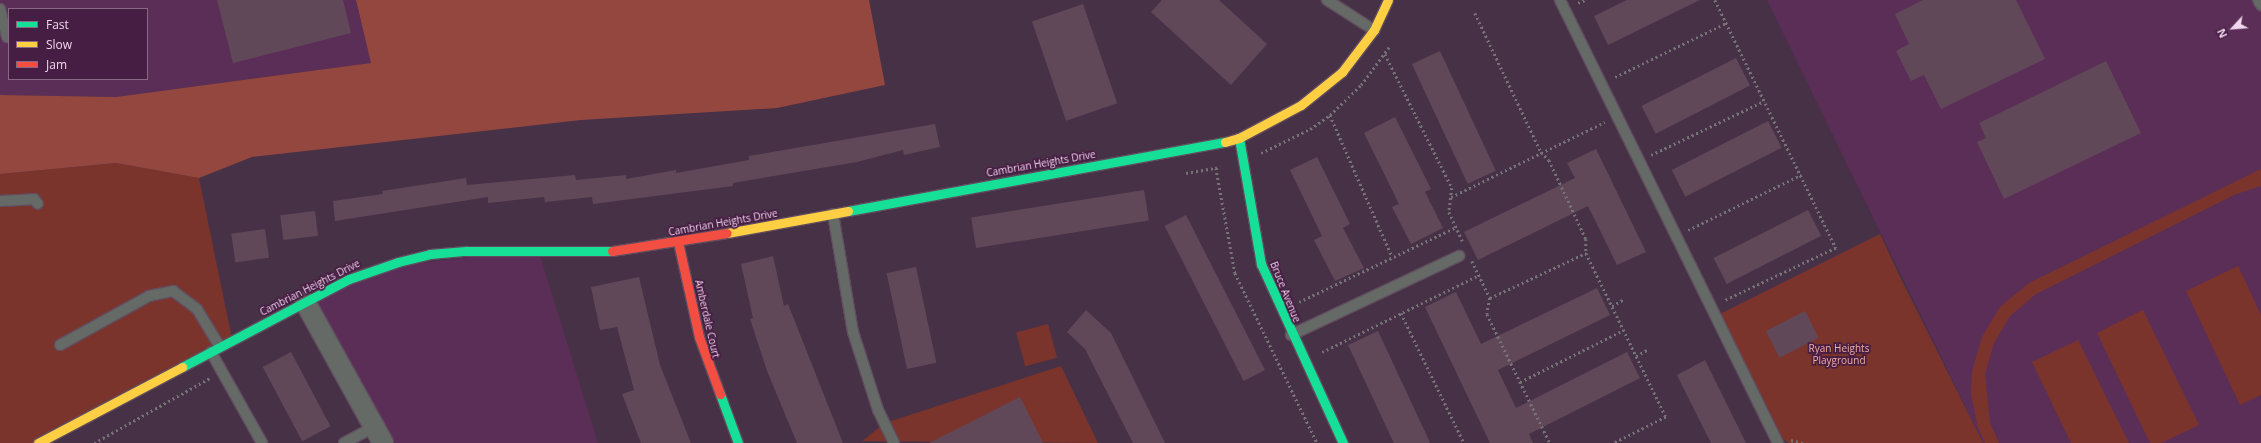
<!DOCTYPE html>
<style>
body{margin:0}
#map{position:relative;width:2261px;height:443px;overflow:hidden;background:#473146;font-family:"Open Sans",sans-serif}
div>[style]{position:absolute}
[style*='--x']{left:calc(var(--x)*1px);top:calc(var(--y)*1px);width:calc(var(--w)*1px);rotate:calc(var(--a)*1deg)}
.built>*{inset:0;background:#5b2e57}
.green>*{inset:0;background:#7b342c;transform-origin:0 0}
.forest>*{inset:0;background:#94473f}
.building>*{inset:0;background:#614859;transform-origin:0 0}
.path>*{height:2.5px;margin-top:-1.25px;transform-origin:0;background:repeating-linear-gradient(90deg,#757376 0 2px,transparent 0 5px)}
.roads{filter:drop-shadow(1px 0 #614d5f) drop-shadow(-1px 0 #614d5f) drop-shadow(0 1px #614d5f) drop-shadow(0 -1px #614d5f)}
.lane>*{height:10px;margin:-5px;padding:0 5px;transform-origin:5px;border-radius:5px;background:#656a66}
.street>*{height:20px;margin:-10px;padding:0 10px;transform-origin:10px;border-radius:10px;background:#656a66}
.fast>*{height:9px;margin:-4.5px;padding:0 4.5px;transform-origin:4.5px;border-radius:4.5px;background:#16e098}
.slow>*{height:9px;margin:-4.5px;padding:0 4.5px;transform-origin:4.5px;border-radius:4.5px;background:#ffcf43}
.jam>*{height:9px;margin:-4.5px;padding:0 4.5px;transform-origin:4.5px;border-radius:4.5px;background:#f24e42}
span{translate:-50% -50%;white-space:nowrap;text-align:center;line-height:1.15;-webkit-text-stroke:3.5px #461d43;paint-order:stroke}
.street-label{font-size:10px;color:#f1d6ed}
.park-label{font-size:10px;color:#f5ada0}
.legend{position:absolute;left:8px;top:8px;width:140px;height:72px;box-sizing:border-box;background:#461d43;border:1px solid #8a6787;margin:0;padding:5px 7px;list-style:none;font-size:12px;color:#f1d6ed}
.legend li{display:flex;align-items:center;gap:8px;height:20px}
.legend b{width:20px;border:1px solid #8a6787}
.north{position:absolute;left:2213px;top:8px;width:40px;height:40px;-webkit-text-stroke:3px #461d43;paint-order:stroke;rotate:244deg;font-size:11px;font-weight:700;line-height:16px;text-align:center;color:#f1d6ed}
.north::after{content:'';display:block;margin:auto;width:14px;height:18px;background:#f1d6ed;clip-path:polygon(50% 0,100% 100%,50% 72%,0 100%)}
</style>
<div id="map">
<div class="built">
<div style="clip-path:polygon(evenodd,0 0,356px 0,371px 63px,116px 97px,0 95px,0 0,9px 9px,147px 9px,147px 79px,9px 79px,9px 9px)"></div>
<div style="clip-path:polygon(1767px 0,2261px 0,2261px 443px,1983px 443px)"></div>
<div style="clip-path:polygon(538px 249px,598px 443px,385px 443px,306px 300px,370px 269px)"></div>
</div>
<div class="green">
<div style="clip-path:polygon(116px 163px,199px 178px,232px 339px,35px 443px,0 443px,0 174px)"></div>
<div style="clip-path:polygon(2261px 169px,2261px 186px,2234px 195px,2036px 294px,2010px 316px,1994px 343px,1985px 374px,1990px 423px,1999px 443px,1985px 443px,1978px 428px,1971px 394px,1972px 371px,1982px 337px,2000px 307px,2029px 283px)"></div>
<div style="clip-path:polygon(1880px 234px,1901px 279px,1983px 443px,1789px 443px,1778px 436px,1718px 315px)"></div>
<div style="clip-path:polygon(2238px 266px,2261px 315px,2261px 395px,2240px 405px,2186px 291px)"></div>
<div style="clip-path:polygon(2143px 310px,2199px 425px,2161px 443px,2150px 443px,2097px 333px)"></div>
<div style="left:1048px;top:324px;width:35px;height:33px;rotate:75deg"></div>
<div style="clip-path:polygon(2078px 340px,2129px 443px,2071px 443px,2032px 362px)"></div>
<div style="clip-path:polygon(1061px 366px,1098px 443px,862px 441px,885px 423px)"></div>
</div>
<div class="forest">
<div style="clip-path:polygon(356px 0,869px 0,885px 85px,777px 108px,581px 120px,252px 157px,199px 178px,116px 163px,0 174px,0 95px,116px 97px,371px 63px)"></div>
</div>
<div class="building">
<div style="clip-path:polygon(217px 0,343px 0,351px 33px,233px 63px)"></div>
<div style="clip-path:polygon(1162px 0,1219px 0,1267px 44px,1231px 85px,1151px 12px)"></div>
<div style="clip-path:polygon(1627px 0,1700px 0,1608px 45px,1594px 16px)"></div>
<div style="clip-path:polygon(1923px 0,2016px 0,2045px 59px,1941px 109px,1924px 75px,1911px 81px,1896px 51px,1909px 44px,1895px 14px)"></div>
<div style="left:1083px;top:4px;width:105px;height:54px;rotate:71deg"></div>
<div style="left:1440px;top:51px;width:132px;height:31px;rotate:65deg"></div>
<div style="left:1736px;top:58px;width:31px;height:106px;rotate:63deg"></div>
<div style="clip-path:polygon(2106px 61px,2141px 133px,2004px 199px,1977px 142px,1986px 138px,1979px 123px)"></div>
<div style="clip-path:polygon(1395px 117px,1431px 189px,1425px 192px,1443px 228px,1411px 244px,1392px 207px,1399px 204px,1364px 133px)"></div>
<div style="left:1768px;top:121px;width:30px;height:108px;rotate:63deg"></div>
<div style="clip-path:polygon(935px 124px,940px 147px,904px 155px,903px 150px,857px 162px,733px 183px,733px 186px,593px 204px,592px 197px,545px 202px,544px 197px,488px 203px,488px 197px,335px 221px,333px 201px,383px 194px,382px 191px,466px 178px,467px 185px,575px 175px,576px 180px,626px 175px,626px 179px,676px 170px,676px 173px,749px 160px,749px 156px)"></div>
<div style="clip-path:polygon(1596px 149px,1646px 252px,1617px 265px,1588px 206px,1478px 260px,1464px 232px,1575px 178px,1567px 163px)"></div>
<div style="clip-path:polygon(1317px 157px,1350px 224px,1343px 228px,1364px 268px,1335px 281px,1314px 240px,1322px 236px,1290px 170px)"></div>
<div style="left:1144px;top:190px;width:31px;height:175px;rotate:81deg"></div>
<div style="left:1808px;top:210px;width:29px;height:106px;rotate:63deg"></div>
<div style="left:315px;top:211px;width:25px;height:35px;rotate:83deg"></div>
<div style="left:1186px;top:215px;width:174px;height:24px;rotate:63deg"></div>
<div style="left:265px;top:229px;width:29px;height:34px;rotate:82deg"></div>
<div style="clip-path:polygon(773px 256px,784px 306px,788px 304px,843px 443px,797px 443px,767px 371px,750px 319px,753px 318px,741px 264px)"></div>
<div style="left:916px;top:267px;width:98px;height:30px;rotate:78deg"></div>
<div style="clip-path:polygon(639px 277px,660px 365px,691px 443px,641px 443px,622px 394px,634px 390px,617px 327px,600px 330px,591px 287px)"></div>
<div style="clip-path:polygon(1597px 288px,1610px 315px,1498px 370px,1516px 408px,1627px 352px,1640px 378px,1529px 434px,1533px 443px,1490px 443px,1425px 307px,1456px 292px,1481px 344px)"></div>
<div style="clip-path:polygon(1086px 310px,1111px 333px,1165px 443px,1133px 443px,1085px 349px,1067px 332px)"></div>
<div style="left:1805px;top:311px;width:30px;height:44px;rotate:63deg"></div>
<div style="left:1378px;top:331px;width:123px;height:33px;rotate:65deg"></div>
<div style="left:291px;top:352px;width:84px;height:32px;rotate:62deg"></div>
<div style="clip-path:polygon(1705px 360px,1746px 443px,1711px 443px,1677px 375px)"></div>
<div style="clip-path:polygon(1020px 397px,1043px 443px,929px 443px)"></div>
</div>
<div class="path">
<div style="--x:1715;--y:0;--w:276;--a:64"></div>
<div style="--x:1836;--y:248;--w:124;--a:154.7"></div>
<div style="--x:1578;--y:3;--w:8;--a:-23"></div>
<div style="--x:1475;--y:13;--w:154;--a:64.6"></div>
<div style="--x:1541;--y:152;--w:11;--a:45"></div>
<div style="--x:1549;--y:160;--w:87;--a:64.9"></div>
<div style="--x:1586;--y:239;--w:14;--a:90"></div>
<div style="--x:1586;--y:253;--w:182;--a:64"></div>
<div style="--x:1666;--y:417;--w:58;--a:153.4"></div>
<div style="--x:1385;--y:54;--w:150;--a:63.4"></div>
<div style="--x:1452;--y:188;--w:24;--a:97"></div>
<div style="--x:1449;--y:212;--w:33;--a:65"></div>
<div style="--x:1615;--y:77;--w:123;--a:-25.9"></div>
<div style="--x:1330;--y:115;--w:154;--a:66.3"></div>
<div style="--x:1261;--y:153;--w:55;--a:-26.1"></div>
<div style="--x:1310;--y:129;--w:24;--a:-35"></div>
<div style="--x:1330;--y:115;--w:43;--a:-44.1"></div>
<div style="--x:1361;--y:85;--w:47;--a:-53.6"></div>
<div style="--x:1651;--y:155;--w:125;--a:-25.5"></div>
<div style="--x:1216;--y:168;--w:107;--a:79.7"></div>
<div style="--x:1235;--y:273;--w:189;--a:64.2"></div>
<div style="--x:1186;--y:173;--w:35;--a:-10"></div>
<div style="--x:1451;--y:197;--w:171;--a:-26"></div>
<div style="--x:1688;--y:230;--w:126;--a:-26"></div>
<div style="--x:1472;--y:261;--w:41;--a:64.1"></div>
<div style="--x:1490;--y:298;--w:16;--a:101"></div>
<div style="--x:1487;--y:314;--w:144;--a:64"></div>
<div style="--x:1490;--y:298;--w:106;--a:-25.1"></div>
<div style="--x:1299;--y:302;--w:174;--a:-25.5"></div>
<div style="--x:1612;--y:306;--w:14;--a:-30"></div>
<div style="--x:1401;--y:313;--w:144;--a:64.1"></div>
<div style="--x:1322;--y:352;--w:175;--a:-26.1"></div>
<div style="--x:1636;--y:356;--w:13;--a:-29"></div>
<div style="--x:1520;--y:382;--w:116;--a:-26.6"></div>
<div style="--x:1791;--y:440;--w:12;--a:14"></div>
<div style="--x:94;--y:443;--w:133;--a:-29.3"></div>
</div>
<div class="roads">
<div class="lane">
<div style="--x:1327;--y:0;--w:56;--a:32.6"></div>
<div style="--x:1560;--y:0;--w:494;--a:63.8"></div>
<div style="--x:2258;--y:0;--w:6;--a:59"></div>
<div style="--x:0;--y:9;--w:29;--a:76"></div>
<div style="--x:0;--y:201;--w:34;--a:-3"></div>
<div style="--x:34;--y:199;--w:6;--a:51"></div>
<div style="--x:833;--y:214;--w:120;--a:80.4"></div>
<div style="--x:853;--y:332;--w:82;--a:72.2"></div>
<div style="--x:878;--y:410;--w:37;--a:64"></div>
<div style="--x:1291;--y:335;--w:186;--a:-25.2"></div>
<div style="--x:60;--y:345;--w:102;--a:-28.8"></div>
<div style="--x:149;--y:296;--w:25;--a:-12"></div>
<div style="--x:173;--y:291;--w:30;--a:37"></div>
<div style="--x:197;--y:309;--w:44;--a:58.8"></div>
<div style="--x:211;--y:352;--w:104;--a:60.7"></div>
<div style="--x:344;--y:443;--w:34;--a:-28"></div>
</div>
<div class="street">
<div style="--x:305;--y:302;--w:161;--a:61"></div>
</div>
<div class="fast">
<div style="--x:1239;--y:138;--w:128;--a:80.1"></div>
<div style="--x:1261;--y:264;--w:197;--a:65.4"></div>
<div style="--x:848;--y:211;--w:383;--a:-10.4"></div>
<div style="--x:182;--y:367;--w:189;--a:-27.8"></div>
<div style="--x:349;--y:279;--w:52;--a:-19.1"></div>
<div style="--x:398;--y:262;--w:33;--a:-14"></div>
<div style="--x:430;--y:254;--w:36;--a:-5"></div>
<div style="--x:466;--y:251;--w:146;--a:0"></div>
<div style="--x:720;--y:394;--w:52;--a:69.8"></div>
</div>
<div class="slow">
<div style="--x:1225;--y:142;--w:15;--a:-16"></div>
<div style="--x:1239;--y:138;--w:70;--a:-28"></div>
<div style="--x:1301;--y:105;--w:53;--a:-38.8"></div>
<div style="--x:1342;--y:72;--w:53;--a:-52.7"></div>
<div style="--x:1374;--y:30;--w:33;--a:-65"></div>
<div style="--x:727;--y:233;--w:123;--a:-10.3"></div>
<div style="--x:38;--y:443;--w:163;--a:-27.8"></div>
</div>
<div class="jam">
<div style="--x:678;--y:242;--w:97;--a:77.5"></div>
<div style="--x:699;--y:337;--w:61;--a:69.8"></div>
<div style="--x:612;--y:251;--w:116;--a:-8.9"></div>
</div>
</div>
<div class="street-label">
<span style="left:1041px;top:164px;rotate:-10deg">Cambrian Heights Drive</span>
<span style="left:723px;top:223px;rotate:-10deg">Cambrian Heights Drive</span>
<span style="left:310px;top:288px;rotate:-27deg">Cambrian Heights Drive</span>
<span style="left:1285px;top:292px;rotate:68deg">Bruce Avenue</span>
<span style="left:707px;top:319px;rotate:77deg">Amberdale Court</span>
</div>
<div class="park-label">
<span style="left:1839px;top:354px">Ryan Heights<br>Playground</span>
</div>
<ul class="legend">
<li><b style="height:5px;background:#16e098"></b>Fast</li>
<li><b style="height:5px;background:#ffcf43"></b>Slow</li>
<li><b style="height:5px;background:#f24e42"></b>Jam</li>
</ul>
<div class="north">N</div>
</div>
